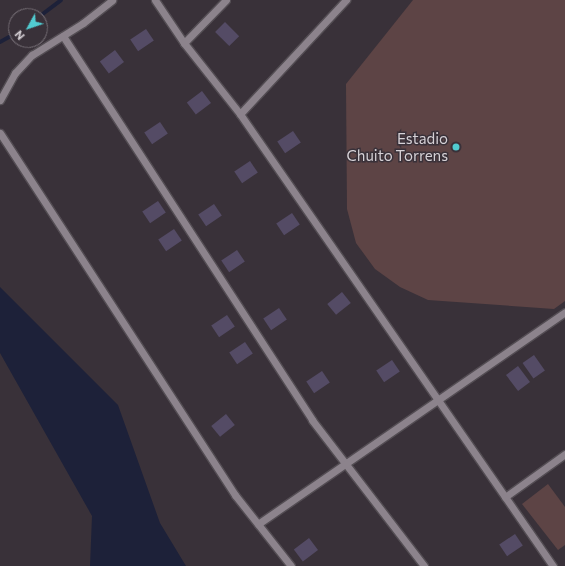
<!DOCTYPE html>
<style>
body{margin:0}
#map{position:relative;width:565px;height:566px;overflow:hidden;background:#393139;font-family:Commissioner,sans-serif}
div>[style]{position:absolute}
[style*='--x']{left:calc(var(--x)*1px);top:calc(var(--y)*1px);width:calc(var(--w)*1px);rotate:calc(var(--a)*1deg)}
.green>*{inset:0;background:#5d4445}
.water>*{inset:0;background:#1d2139}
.stream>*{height:4px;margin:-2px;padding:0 2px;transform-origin:2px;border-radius:2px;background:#1d2139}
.building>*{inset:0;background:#544b65;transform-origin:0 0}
.roads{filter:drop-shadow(1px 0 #534d53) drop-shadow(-1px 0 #534d53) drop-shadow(0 1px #534d53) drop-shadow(0 -1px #534d53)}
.minor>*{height:7px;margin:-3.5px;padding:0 3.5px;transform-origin:3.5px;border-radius:3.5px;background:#8c838c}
.dots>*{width:11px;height:11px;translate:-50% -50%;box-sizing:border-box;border:2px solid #393139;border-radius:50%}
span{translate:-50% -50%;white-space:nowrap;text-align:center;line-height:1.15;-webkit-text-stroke:3px #393139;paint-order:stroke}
.poi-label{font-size:15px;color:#d6d1d6}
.right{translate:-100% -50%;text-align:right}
.north{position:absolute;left:8px;top:8px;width:40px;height:40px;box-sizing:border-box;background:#393139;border:1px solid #787178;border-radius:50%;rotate:230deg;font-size:11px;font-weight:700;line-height:16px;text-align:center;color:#d6d1d6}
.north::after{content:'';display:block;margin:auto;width:14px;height:18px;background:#51ccd1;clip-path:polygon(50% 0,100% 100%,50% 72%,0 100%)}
</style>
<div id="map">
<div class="green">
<div style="clip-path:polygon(413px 0,565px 0,565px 301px,554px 309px,428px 300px,400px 287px,375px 269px,356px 243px,347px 209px,346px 84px)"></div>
<div style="clip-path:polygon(548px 484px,565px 507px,565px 545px,558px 550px,522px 504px)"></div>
</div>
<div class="water">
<div style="clip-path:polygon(0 287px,118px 405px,160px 523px,186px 566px,90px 566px,92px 516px,0 353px)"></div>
</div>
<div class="stream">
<div style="--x:40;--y:16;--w:26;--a:-37"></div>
<div style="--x:0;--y:42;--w:18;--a:-29"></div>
</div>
<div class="building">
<div style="left:225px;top:22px;width:20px;height:14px;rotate:45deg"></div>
<div style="left:146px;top:29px;width:14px;height:19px;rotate:56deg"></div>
<div style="left:115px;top:50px;width:15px;height:19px;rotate:53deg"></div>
<div style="left:202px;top:91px;width:15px;height:19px;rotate:53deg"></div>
<div style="left:160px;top:122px;width:14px;height:19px;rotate:56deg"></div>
<div style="left:293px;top:131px;width:14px;height:19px;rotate:56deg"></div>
<div style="left:250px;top:161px;width:14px;height:19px;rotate:56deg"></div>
<div style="left:158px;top:201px;width:14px;height:19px;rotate:56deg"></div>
<div style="left:214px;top:204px;width:14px;height:19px;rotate:56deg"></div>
<div style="left:292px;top:213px;width:14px;height:19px;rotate:56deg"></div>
<div style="left:174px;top:229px;width:14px;height:19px;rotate:56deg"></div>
<div style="left:237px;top:250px;width:14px;height:19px;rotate:56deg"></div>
<div style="left:342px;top:292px;width:14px;height:19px;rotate:51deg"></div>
<div style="left:279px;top:308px;width:14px;height:19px;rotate:56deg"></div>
<div style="left:227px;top:315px;width:14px;height:19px;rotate:56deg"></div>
<div style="left:245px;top:342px;width:14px;height:19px;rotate:56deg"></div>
<div style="left:534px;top:355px;width:19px;height:14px;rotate:55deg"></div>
<div style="left:392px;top:360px;width:14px;height:19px;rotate:56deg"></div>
<div style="left:518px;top:366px;width:20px;height:15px;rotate:53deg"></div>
<div style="left:322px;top:371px;width:14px;height:19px;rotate:56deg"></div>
<div style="left:226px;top:414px;width:14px;height:19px;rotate:51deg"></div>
<div style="left:515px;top:534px;width:14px;height:19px;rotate:56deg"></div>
<div style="left:309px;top:538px;width:15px;height:19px;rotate:53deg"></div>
</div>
<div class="roads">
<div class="minor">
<div style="--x:155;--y:0;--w:52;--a:56"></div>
<div style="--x:184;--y:43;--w:90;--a:51.7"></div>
<div style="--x:240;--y:114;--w:550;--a:55.3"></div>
<div style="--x:63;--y:36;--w:458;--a:57"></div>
<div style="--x:312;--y:420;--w:184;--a:52.5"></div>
<div style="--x:184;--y:43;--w:60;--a:-45.7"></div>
<div style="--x:0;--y:100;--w:31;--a:-61"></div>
<div style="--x:15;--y:73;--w:25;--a:-47"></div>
<div style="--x:32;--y:55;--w:60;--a:-32.1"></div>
<div style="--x:83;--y:23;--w:37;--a:-38"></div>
<div style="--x:240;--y:114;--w:156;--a:-47.1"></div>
<div style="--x:0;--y:133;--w:432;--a:57"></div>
<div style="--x:235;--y:495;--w:90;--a:51.7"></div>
<div style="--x:505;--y:497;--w:74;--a:-35.6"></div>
<div style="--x:258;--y:524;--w:373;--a:-34.6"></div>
</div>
</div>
<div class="dots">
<div style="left:456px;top:147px;background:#51ccd1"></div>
</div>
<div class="poi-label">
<span class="right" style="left:448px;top:147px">Estadio<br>Chuito Torrens</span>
</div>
<div class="north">N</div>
</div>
